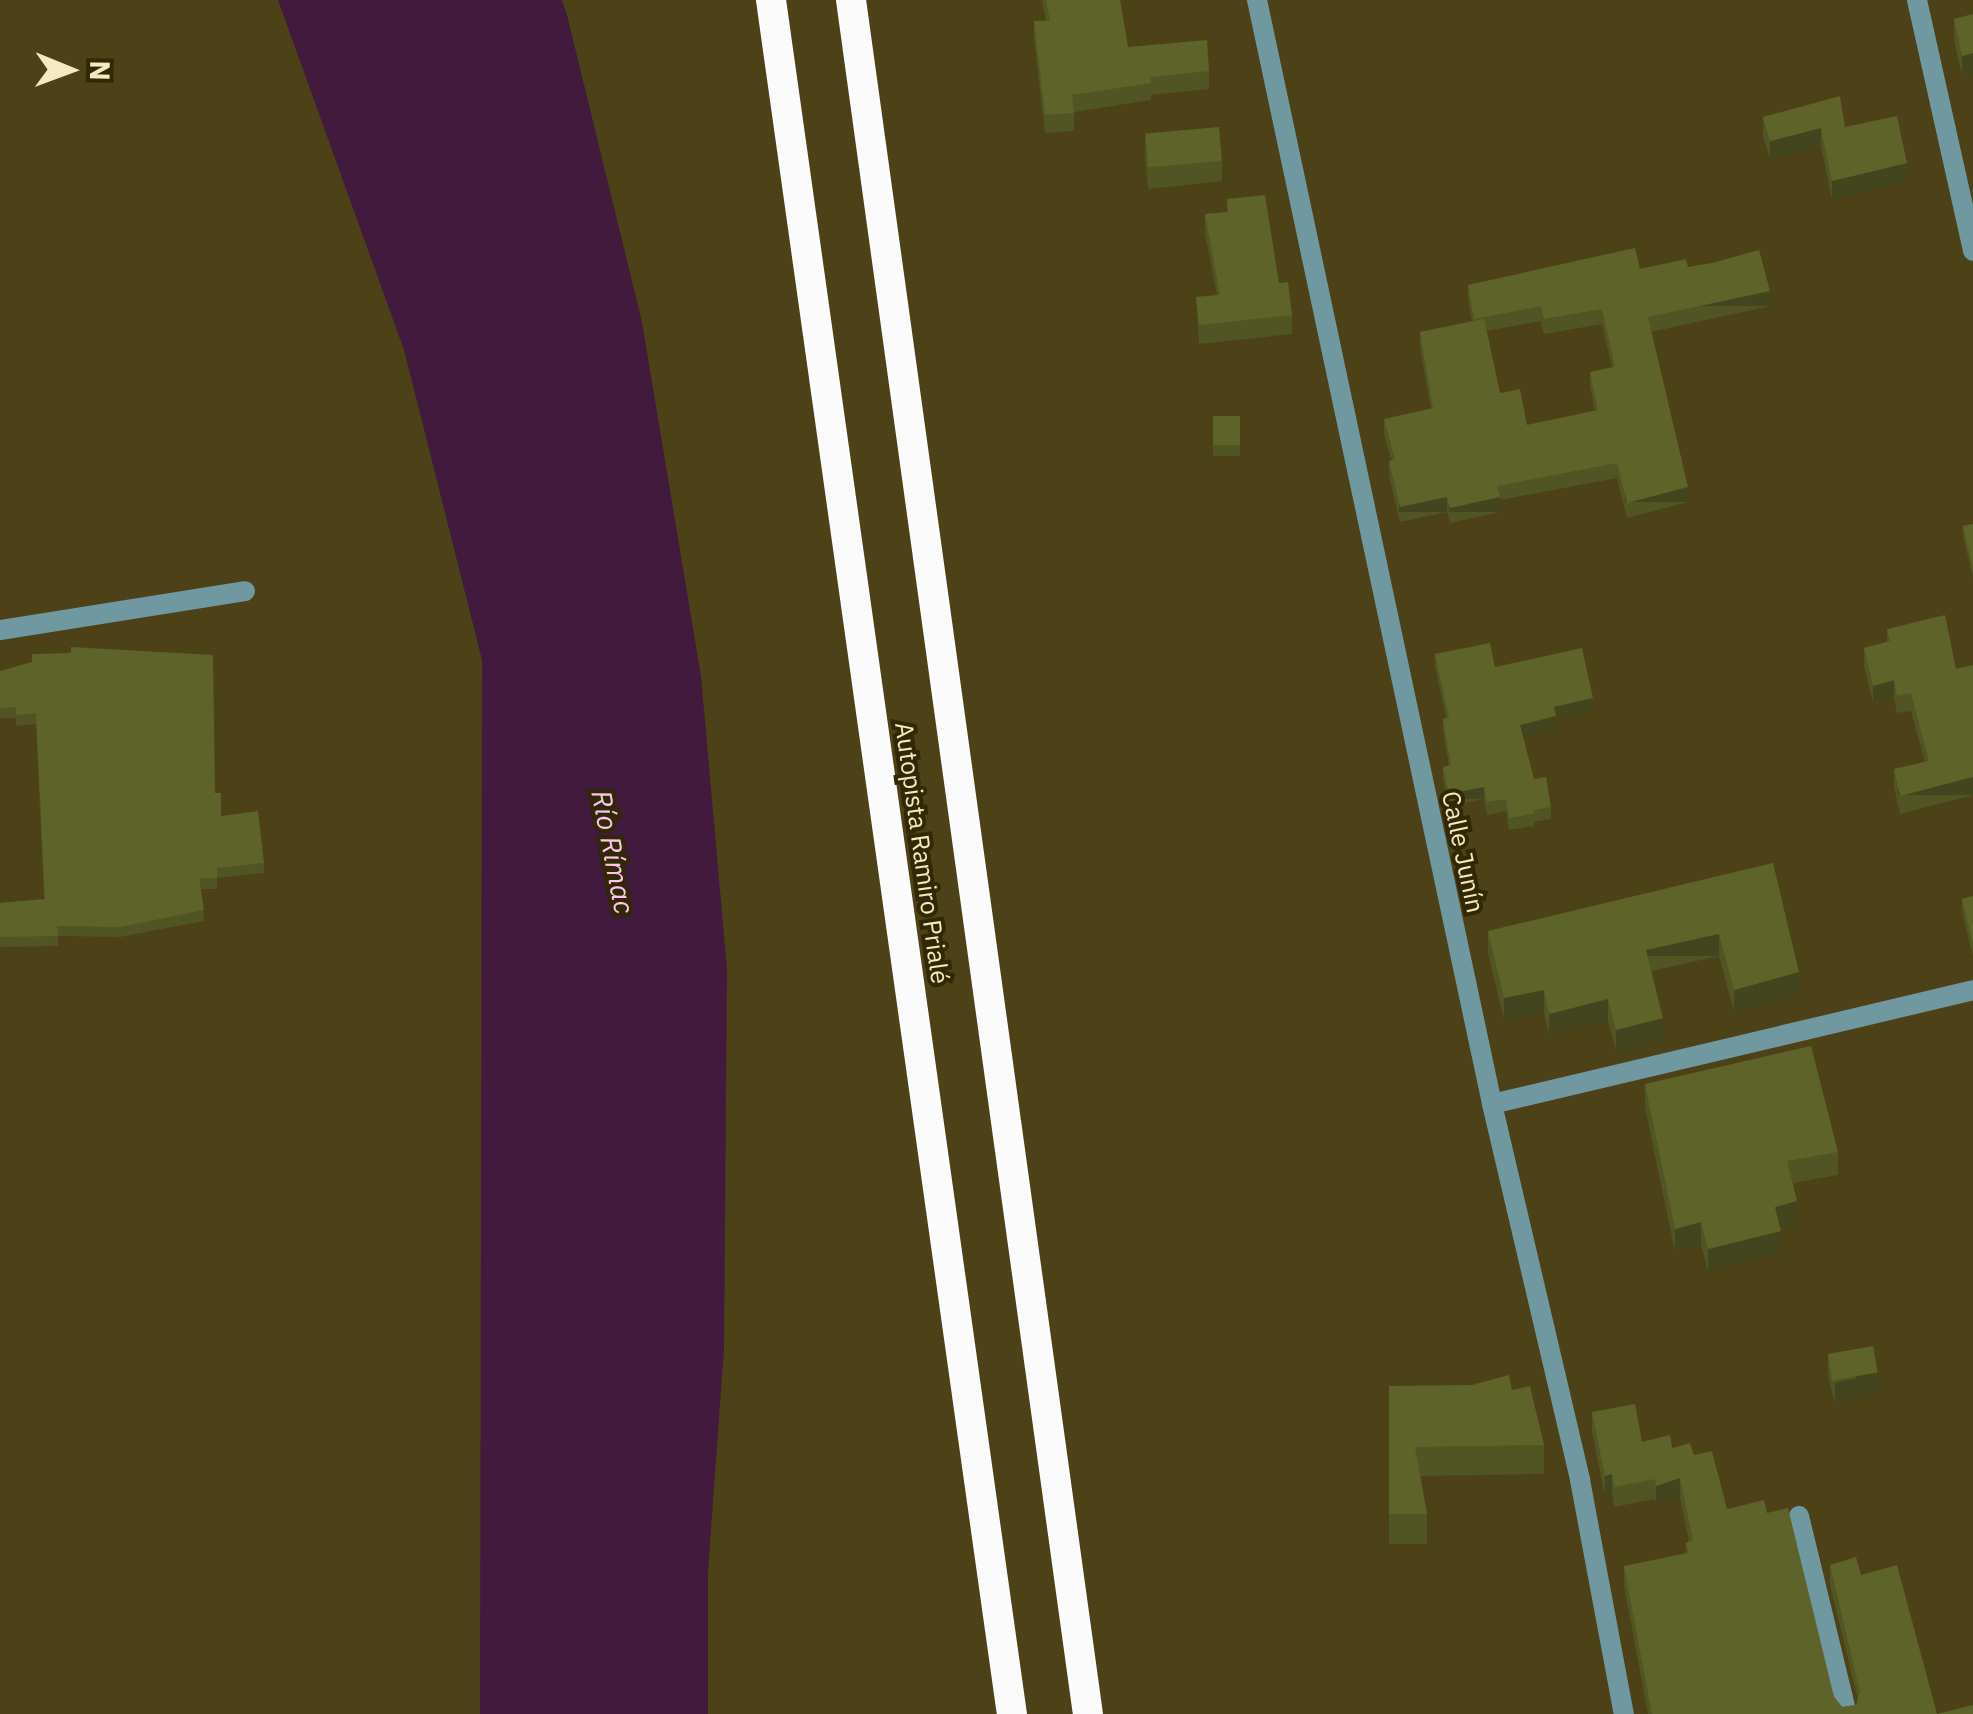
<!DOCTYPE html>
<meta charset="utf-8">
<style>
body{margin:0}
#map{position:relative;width:1973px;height:1714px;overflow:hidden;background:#4d4117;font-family:"IBM Plex Sans",sans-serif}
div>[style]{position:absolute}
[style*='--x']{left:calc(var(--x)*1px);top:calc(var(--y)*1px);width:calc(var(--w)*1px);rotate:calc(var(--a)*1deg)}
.water>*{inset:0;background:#421a3d}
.street>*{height:20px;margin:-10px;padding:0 10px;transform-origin:10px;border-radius:10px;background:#7098a1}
.highway>*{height:30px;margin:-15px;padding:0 15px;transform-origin:15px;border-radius:15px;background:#fbfbfb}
.wall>*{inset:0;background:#515523;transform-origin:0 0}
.shaded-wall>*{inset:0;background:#42451d;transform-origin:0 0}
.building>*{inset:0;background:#5e6329;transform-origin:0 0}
span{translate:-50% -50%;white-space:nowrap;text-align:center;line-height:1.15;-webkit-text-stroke:8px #312805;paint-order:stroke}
.street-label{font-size:25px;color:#f5e9c3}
.water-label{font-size:28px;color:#fdc4f2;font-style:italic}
.north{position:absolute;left:20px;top:20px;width:100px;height:100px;-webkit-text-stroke:8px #312805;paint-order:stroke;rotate:91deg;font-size:28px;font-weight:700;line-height:40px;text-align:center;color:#f5e9c3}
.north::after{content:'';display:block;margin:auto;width:35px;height:45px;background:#f5e9c3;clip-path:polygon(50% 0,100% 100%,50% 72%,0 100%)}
</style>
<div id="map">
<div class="water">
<div style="clip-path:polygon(278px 0,562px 0,567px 15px,642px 322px,701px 676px,727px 969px,724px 1349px,708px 1571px,708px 1714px,480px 1714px,482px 660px,404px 350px)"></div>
</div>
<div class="street">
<div style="--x:1257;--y:0;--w:1129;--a:77.98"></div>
<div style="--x:1492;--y:1104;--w:386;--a:76.8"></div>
<div style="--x:1580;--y:1480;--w:238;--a:79.4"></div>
<div style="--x:1917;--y:0;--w:257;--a:77.4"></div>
<div style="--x:0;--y:630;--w:248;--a:-9"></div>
<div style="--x:1492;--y:1104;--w:494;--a:-13.3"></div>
<div style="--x:1799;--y:1516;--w:204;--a:76.4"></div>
</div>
<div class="highway">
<div style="--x:771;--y:0;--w:1731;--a:82"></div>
<div style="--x:851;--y:0;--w:1730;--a:82.13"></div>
</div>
<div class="wall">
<div style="clip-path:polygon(1042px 0,1120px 0,1128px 47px,1209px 71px,1209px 89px,1151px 95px,1151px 100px,1074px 112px,1074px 131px,1045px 133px,1034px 39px,1034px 21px,1046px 21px)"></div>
<div style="clip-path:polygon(1973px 14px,1973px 74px,1962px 76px,1954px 39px,1954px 19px)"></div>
<div style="clip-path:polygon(1763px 117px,1845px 127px,1907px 182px,1832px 199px,1821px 146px,1770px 159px,1763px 136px)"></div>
<div style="clip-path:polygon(1145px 135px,1222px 161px,1222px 181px,1148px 189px,1145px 156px)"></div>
<div style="clip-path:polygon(1227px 199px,1279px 283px,1292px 315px,1292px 334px,1199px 344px,1196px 297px,1217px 295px,1205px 233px,1205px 214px,1227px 212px)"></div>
<div style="clip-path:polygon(evenodd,1688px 267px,1770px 306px,1651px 332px,1688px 502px,1627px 518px,1617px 478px,1500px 500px,1500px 512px,1450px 523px,1447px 512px,1400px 522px,1389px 476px,1389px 461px,1391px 460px,1384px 434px,1384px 419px,1431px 409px,1420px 347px,1420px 332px,1472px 321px,1468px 300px,1468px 285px,1640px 269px,1688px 267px,1541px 321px,1544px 334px,1602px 324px,1612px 367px,1590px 372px,1590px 387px,1595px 411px,1527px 425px,1500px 393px,1487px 331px,1541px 321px)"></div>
<div style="left:1213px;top:416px;width:27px;height:40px"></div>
<div style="clip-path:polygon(1973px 524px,1973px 578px,1963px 536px,1963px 526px)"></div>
<div style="clip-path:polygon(1887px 629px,1956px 669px,1973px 665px,1973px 795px,1900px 814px,1894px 787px,1894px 769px,1925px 762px,1911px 711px,1897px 713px,1894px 698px,1873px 703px,1864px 666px,1864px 648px,1887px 642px)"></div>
<div style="clip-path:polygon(1435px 654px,1495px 667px,1593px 711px,1556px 718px,1556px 728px,1523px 737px,1534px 779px,1551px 807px,1551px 819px,1534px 822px,1534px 826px,1509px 830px,1506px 811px,1487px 815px,1484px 799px,1449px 806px,1443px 779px,1443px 767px,1449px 766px,1443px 731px,1443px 719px,1446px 718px,1435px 666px)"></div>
<div style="clip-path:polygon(0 671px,215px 793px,221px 816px,264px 863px,264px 873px,217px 878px,217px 889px,201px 889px,204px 921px,120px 937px,58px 936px,58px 946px,0 947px,0 903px,44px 899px,36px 724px,16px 726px,16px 718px,0 718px)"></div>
<div style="clip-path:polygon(1773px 863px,1799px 994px,1734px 1012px,1719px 956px,1651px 971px,1663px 1040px,1616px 1052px,1608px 1021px,1549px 1036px,1544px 1012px,1504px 1020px,1488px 953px,1488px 931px)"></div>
<div style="clip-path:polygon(1973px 896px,1973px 957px,1962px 912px,1962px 899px)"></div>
<div style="clip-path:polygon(1645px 1084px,1838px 1152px,1838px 1175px,1793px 1183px,1797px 1224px,1780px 1228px,1781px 1253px,1708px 1272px,1701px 1245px,1675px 1252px,1645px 1107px)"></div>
<div style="clip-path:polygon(1828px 1356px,1878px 1394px,1835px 1404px,1828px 1376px)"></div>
<div style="clip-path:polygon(1389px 1386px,1512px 1390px,1544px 1445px,1544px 1474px,1420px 1476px,1427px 1514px,1427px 1544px,1389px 1544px)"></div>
<div style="clip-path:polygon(1592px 1412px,1642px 1442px,1672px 1448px,1694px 1455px,1727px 1509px,1767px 1513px,1834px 1697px,1842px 1707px,1856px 1705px,1858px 1700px,1830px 1585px,1830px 1565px,1861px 1575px,1937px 1714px,1648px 1714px,1624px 1586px,1624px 1566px,1686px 1553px,1686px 1543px,1689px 1541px,1680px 1498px,1656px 1506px,1655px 1499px,1614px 1507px,1612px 1494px,1605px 1496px,1592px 1432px)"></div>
</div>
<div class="shaded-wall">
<div style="clip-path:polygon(1973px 53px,1973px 74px,1962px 76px,1962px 56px)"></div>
<div style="clip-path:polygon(1821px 128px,1821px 146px,1770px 159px,1770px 141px)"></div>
<div style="clip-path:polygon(1907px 163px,1907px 182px,1832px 199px,1832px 181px)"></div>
<div style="left:1770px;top:291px;width:15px;height:125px;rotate:90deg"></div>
<div style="left:1688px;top:487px;width:15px;height:63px;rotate:90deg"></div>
<div style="left:1447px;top:497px;width:15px;height:48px;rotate:90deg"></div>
<div style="left:1500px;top:497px;width:15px;height:51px;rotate:90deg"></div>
<div style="clip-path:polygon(1894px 680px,1894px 698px,1873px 703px,1873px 686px)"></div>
<div style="clip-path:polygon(1593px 698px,1593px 711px,1556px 718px,1556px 728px,1520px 738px,1520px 725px,1554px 707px)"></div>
<div style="left:1973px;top:777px;width:18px;height:75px;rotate:90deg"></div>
<div style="left:1484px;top:787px;width:12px;height:36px;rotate:90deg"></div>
<div style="left:1719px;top:934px;width:22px;height:75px;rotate:90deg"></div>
<div style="clip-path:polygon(1799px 972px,1799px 994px,1734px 1012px,1734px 990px)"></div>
<div style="clip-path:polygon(1544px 990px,1544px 1012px,1504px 1020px,1504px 998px)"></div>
<div style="clip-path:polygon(1608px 999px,1608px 1021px,1549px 1036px,1549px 1014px)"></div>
<div style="clip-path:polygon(1663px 1018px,1663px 1040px,1616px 1052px,1616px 1030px)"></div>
<div style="clip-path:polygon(1797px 1201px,1797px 1224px,1775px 1230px,1775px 1207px)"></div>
<div style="clip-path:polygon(1701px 1222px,1701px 1245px,1675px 1252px,1675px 1229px)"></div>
<div style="clip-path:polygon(1781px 1231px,1781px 1253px,1708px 1272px,1708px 1249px)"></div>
<div style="clip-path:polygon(1878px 1373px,1878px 1394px,1835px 1404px,1835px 1383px)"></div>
<div style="clip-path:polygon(1612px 1474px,1612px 1494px,1605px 1496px,1605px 1476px)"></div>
<div style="clip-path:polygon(1680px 1478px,1680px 1498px,1656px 1506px,1656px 1486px)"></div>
</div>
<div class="building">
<div style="clip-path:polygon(1046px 0,1120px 0,1128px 47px,1207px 40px,1209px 71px,1151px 77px,1151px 83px,1072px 95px,1074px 113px,1045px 115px,1034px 21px,1050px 21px)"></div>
<div style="clip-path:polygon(1973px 14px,1973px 53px,1962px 56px,1954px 19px)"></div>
<div style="clip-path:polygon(1840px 96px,1845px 127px,1897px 116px,1907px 163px,1832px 181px,1821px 128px,1770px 141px,1763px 117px)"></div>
<div style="left:1219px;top:127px;width:34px;height:74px;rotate:85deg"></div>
<div style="clip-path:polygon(1265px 195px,1279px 283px,1288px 282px,1292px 315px,1199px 325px,1196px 297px,1220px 295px,1205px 214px,1228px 212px,1227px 199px)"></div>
<div style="clip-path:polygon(1635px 248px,1640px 269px,1686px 259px,1688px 267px,1712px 263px,1759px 250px,1770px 291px,1648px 317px,1688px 487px,1627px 503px,1617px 463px,1497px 486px,1500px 497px,1450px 508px,1447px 497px,1400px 507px,1389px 461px,1395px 460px,1384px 419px,1433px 408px,1420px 332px,1484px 319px,1500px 393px,1520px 389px,1527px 425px,1598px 410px,1590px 372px,1615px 367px,1602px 309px,1544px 319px,1541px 306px,1474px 319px,1468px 285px)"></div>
<div style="left:1213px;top:416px;width:27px;height:29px"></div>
<div style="clip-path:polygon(1973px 524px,1973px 568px,1963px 526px)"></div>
<div style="clip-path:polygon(1945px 615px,1956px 669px,1973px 665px,1973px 777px,1900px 796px,1894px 769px,1929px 761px,1911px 693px,1897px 696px,1894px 680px,1873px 686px,1864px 648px,1890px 641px,1887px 629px)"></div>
<div style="clip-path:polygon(1490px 643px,1495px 667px,1582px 648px,1593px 698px,1554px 707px,1556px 716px,1520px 725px,1534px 779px,1546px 777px,1551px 807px,1534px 810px,1534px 814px,1509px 818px,1506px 799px,1487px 802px,1484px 787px,1449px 794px,1443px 767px,1451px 765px,1443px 719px,1449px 718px,1435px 654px)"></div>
<div style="clip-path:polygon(71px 647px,213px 655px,215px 793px,221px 793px,221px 816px,258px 811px,264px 863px,217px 868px,217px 878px,199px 878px,204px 910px,120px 927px,57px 926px,58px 936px,0 937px,0 903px,45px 899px,36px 713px,16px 715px,16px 707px,0 708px,0 671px,32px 662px,32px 654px,71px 653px)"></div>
<div style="clip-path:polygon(1773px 863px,1799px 972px,1734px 990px,1719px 934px,1646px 950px,1663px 1018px,1616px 1030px,1608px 999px,1549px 1014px,1544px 990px,1504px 998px,1488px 931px)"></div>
<div style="clip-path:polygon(1973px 896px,1973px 943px,1962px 899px)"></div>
<div style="clip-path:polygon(1811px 1046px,1838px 1152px,1787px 1161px,1797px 1201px,1775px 1207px,1781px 1231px,1708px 1249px,1701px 1222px,1675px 1229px,1645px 1084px)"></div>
<div style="left:1873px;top:1346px;width:27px;height:46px;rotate:80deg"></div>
<div style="clip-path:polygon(1509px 1375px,1512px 1390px,1530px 1386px,1544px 1445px,1415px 1447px,1427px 1514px,1389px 1514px,1389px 1386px,1472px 1385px)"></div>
<div style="clip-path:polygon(1635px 1404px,1642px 1442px,1670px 1435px,1672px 1448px,1690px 1443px,1694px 1455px,1712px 1451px,1727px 1509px,1764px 1500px,1767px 1513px,1788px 1508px,1834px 1697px,1842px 1707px,1856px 1705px,1860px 1692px,1830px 1565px,1856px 1557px,1861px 1575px,1897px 1565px,1937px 1714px,1652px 1714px,1624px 1566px,1689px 1553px,1686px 1543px,1693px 1540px,1680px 1478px,1656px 1486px,1655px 1479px,1614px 1487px,1612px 1474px,1605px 1476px,1592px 1412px)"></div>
<div style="clip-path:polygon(1973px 1705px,1973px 1714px,1937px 1714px)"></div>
</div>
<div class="street-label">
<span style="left:1463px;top:852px;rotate:78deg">Calle Junín</span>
<span style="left:922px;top:853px;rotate:82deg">Autopista Ramiro Prialé</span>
</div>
<div class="water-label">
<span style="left:613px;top:852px;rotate:79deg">Río Rímac</span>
</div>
<div class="north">N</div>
</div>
